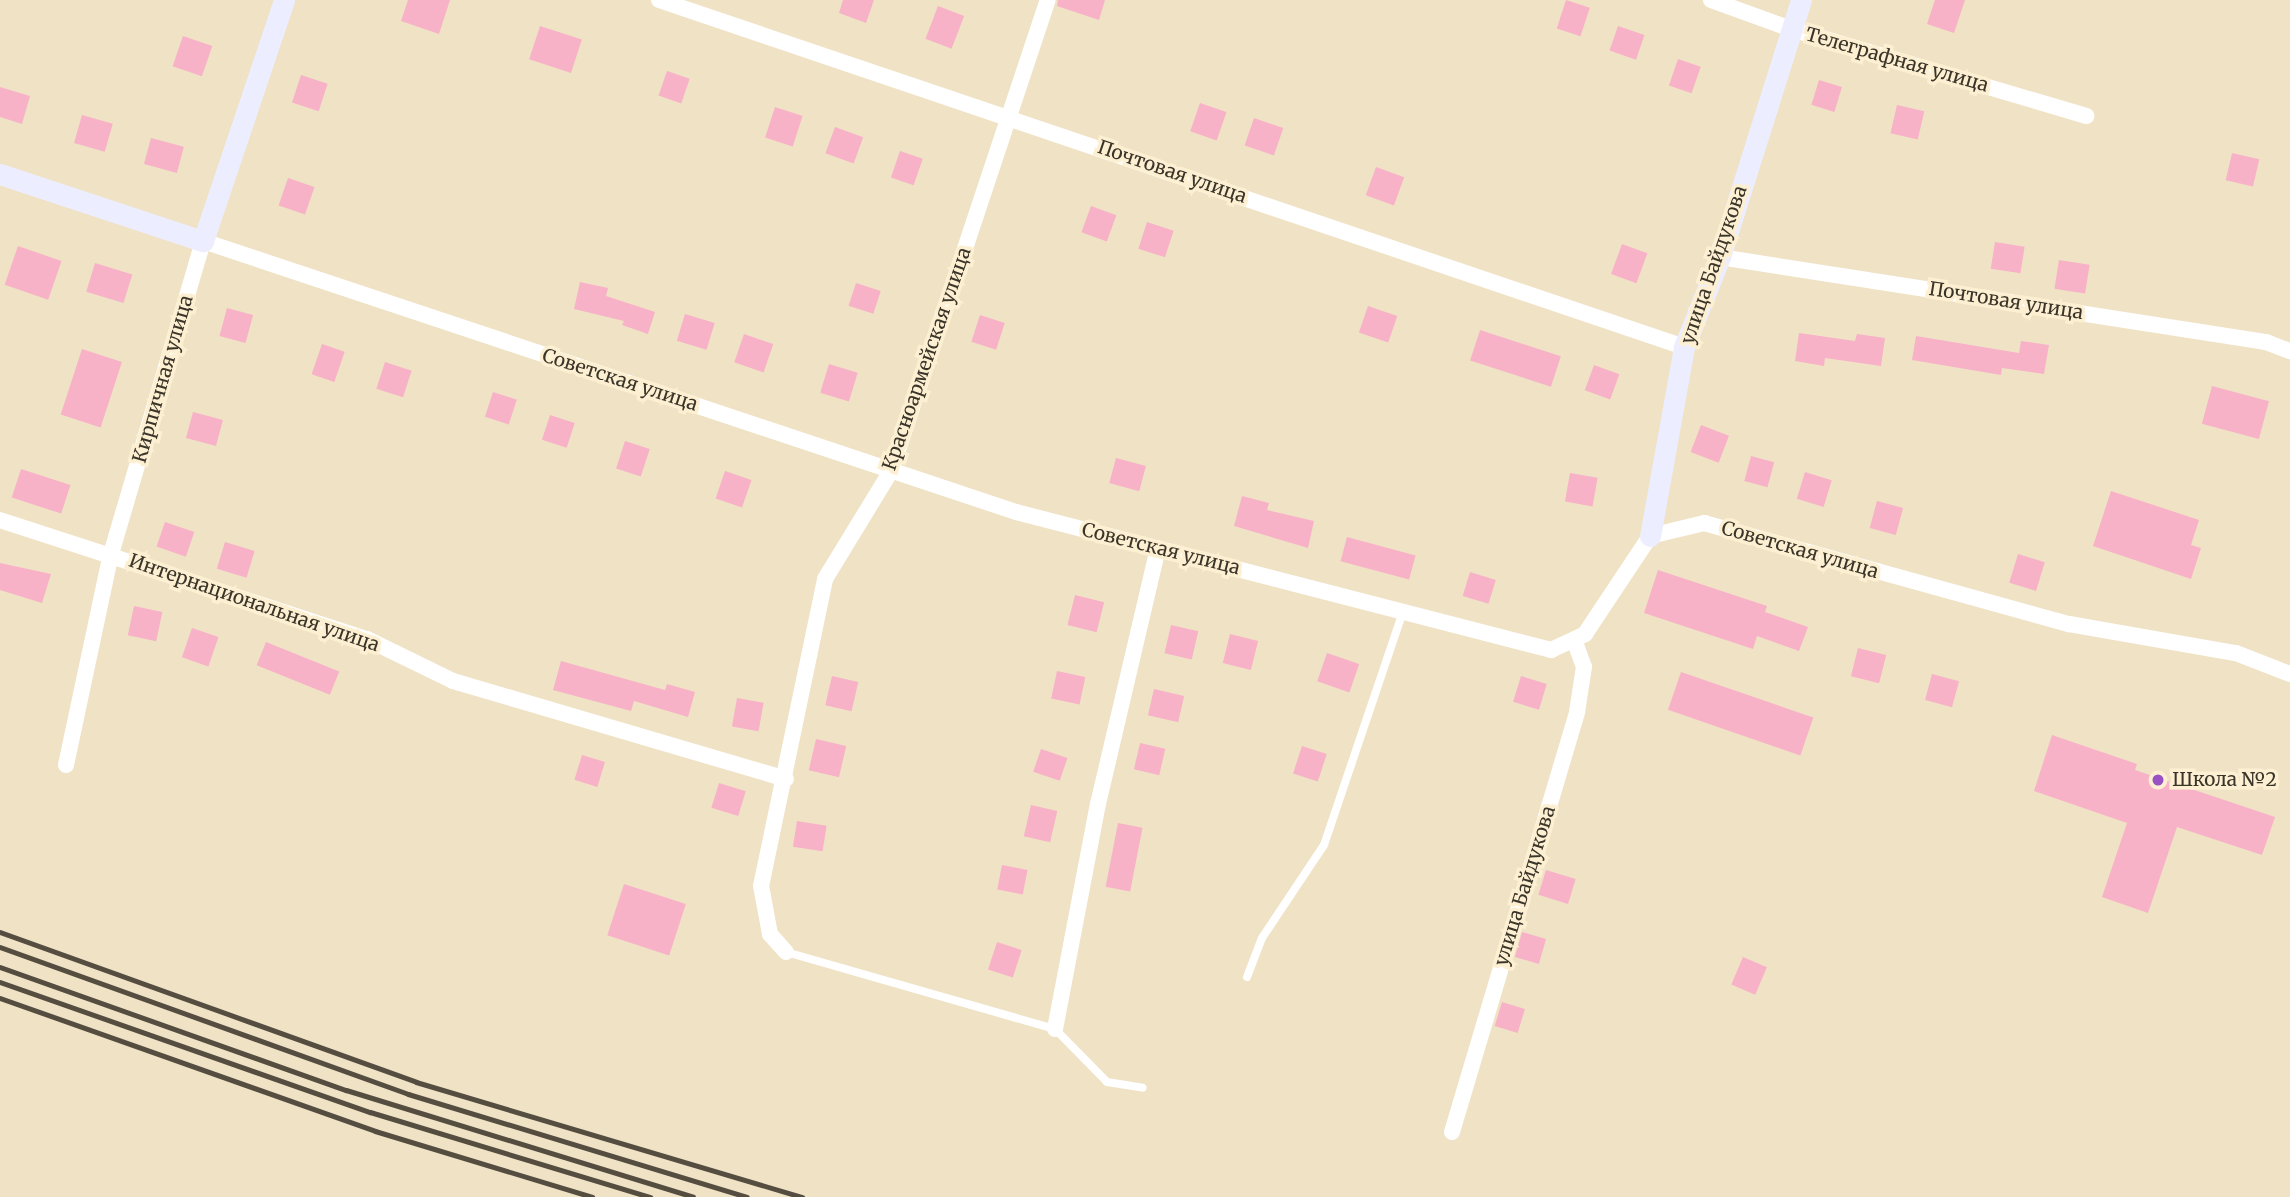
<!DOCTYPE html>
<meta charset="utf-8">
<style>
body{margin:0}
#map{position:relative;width:2290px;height:1197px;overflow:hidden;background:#f0e2c5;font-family:Merriweather,serif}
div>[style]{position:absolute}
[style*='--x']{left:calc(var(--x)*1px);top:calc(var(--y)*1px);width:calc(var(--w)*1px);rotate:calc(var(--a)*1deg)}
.building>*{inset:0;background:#f7b2c8;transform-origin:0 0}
.lane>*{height:8px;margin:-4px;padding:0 4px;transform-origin:4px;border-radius:4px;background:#fff}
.street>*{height:16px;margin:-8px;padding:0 8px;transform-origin:8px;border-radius:8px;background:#fff}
.secondary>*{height:21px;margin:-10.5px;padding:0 10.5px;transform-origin:10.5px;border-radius:10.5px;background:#ecedfe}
.rail>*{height:5px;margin:-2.5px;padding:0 2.5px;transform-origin:2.5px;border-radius:2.5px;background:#554e40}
.dots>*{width:19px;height:19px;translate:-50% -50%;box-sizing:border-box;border:4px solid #fdf0d2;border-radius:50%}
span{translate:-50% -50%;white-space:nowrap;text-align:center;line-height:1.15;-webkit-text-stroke:7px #fdf0d2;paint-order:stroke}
.street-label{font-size:19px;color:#3a3429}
.poi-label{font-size:19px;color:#3a3429}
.left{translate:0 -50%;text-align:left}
</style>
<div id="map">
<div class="building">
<div style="clip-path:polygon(408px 0,450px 0,439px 34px,401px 21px)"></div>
<div style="clip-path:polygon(843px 0,874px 0,866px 23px,839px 13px)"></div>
<div style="clip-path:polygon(1058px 0,1105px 0,1099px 20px,1057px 6px)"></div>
<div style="left:1566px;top:0;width:25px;height:30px;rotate:18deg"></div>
<div style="clip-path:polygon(1935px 0,1965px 0,1954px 33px,1927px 24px)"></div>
<div style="left:938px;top:6px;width:28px;height:35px;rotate:21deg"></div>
<div style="left:540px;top:26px;width:44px;height:35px;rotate:18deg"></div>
<div style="left:1618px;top:26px;width:28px;height:26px;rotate:19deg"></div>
<div style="left:183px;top:36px;width:31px;height:32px;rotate:19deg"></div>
<div style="left:1678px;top:59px;width:24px;height:28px;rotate:19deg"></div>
<div style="left:667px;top:71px;width:24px;height:26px;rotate:19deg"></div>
<div style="left:301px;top:75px;width:28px;height:29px;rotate:18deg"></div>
<div style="left:1819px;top:80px;width:24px;height:26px;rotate:17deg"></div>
<div style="clip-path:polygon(0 87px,30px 96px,22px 124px,0 117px)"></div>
<div style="left:1200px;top:103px;width:28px;height:30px;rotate:19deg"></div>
<div style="left:1897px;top:105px;width:28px;height:29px;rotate:13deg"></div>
<div style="left:775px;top:107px;width:29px;height:32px;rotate:18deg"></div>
<div style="left:82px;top:115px;width:32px;height:29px;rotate:16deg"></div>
<div style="left:1254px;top:118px;width:31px;height:29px;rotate:19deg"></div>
<div style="left:835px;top:127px;width:30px;height:28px;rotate:20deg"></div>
<div style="left:151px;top:138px;width:34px;height:27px;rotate:15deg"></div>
<div style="left:900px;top:151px;width:24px;height:28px;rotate:19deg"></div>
<div style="left:2232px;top:153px;width:28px;height:28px;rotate:13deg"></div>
<div style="left:1376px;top:167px;width:30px;height:30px;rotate:20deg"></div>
<div style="left:288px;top:178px;width:28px;height:29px;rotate:19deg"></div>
<div style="left:1091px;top:206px;width:27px;height:28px;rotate:20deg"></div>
<div style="left:1147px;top:222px;width:28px;height:28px;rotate:18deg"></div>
<div style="left:1995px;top:242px;width:30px;height:27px;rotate:9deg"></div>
<div style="left:1622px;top:244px;width:27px;height:32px;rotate:20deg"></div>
<div style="left:18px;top:246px;width:46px;height:41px;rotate:19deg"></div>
<div style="left:2059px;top:260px;width:31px;height:29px;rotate:9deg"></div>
<div style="left:95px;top:263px;width:39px;height:30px;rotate:17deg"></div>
<div style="clip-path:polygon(580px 282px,608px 288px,606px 296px,655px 312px,648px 334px,622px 325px,624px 321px,574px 309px)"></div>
<div style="left:856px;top:283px;width:26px;height:24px;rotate:18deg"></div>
<div style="left:1368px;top:306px;width:31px;height:28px;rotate:19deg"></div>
<div style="left:227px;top:308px;width:27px;height:29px;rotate:15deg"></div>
<div style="left:685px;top:314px;width:31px;height:28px;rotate:17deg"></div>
<div style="left:980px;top:315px;width:26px;height:28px;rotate:18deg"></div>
<div style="left:1480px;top:330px;width:85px;height:32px;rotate:18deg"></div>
<div style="clip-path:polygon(1799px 333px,1855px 341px,1857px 334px,1885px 338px,1881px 366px,1825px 358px,1824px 366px,1795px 361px)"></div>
<div style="left:744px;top:334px;width:31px;height:30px;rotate:19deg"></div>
<div style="clip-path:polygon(1916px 336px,2019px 353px,2021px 341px,2049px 345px,2044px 374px,2002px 368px,2001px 375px,1912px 360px)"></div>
<div style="left:322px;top:344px;width:24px;height:32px;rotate:19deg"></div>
<div style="left:82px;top:349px;width:42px;height:69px;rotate:18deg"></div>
<div style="left:385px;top:362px;width:28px;height:28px;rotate:18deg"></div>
<div style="left:829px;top:364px;width:30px;height:30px;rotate:17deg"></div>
<div style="left:1594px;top:365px;width:27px;height:27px;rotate:20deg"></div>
<div style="left:2212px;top:386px;width:59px;height:39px;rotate:15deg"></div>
<div style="left:493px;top:392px;width:25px;height:26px;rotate:18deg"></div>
<div style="left:193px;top:412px;width:31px;height:27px;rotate:15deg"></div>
<div style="left:550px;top:415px;width:26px;height:26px;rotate:18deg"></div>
<div style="left:1701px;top:425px;width:30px;height:29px;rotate:21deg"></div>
<div style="left:625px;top:441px;width:26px;height:29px;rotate:18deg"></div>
<div style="left:1751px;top:456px;width:24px;height:26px;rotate:15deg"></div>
<div style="left:1116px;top:458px;width:31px;height:26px;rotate:15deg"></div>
<div style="left:21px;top:469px;width:52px;height:30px;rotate:18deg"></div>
<div style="left:725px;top:471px;width:28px;height:29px;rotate:19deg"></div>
<div style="left:1805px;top:472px;width:28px;height:28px;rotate:17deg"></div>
<div style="left:1570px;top:473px;width:28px;height:29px;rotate:10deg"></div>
<div style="clip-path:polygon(2111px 491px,2199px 520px,2191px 545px,2201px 548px,2191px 579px,2093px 546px)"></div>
<div style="clip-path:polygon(1242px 496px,1269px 503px,1267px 510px,1314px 521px,1308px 548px,1234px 526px)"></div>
<div style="left:1877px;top:501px;width:27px;height:28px;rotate:15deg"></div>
<div style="left:165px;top:522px;width:31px;height:26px;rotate:19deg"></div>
<div style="left:1347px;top:537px;width:71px;height:25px;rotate:15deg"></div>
<div style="left:225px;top:542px;width:31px;height:28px;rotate:17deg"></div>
<div style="left:2018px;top:554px;width:28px;height:30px;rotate:17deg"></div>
<div style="clip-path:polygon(0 563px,51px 574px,42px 603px,0 590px)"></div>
<div style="clip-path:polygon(1658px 570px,1767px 606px,1765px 612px,1808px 627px,1799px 651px,1757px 636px,1753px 649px,1644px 613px)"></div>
<div style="left:1470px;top:572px;width:27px;height:25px;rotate:17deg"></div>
<div style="left:1075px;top:595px;width:30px;height:31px;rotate:14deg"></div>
<div style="left:134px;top:606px;width:29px;height:30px;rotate:12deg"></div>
<div style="left:1171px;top:625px;width:28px;height:29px;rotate:13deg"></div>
<div style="left:192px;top:628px;width:28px;height:31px;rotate:19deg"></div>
<div style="left:1230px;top:634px;width:29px;height:30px;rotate:14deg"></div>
<div style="left:266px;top:642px;width:79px;height:25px;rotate:22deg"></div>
<div style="left:1858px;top:648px;width:29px;height:29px;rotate:14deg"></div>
<div style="left:1327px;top:653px;width:34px;height:30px;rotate:19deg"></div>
<div style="clip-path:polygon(561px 661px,665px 690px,667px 684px,695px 692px,688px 717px,634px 701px,631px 711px,553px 690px)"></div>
<div style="left:1057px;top:671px;width:29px;height:28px;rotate:12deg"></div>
<div style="left:1681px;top:672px;width:140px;height:40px;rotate:19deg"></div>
<div style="left:1932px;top:674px;width:28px;height:27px;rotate:15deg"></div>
<div style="left:832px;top:676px;width:27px;height:30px;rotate:13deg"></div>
<div style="left:1521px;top:676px;width:27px;height:27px;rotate:17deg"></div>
<div style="left:1154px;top:689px;width:31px;height:27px;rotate:13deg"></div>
<div style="left:737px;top:698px;width:27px;height:29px;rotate:10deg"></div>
<div style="clip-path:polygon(2052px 735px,2137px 764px,2135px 770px,2275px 817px,2262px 855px,2177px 827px,2148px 913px,2102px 897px,2127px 823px,2034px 791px)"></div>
<div style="left:816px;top:739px;width:31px;height:32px;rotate:13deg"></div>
<div style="left:1140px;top:743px;width:26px;height:27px;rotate:13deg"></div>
<div style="left:1302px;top:746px;width:26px;height:29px;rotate:18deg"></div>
<div style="left:1041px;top:749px;width:28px;height:24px;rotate:19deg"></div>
<div style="left:582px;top:755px;width:24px;height:26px;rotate:17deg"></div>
<div style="left:719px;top:783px;width:28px;height:26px;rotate:17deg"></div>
<div style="left:1031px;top:805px;width:27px;height:32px;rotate:13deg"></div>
<div style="left:797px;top:821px;width:30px;height:26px;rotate:9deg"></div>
<div style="left:1118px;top:823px;width:25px;height:65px;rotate:11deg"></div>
<div style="left:1002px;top:865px;width:26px;height:25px;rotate:11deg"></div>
<div style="left:1546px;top:870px;width:31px;height:26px;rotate:17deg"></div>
<div style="left:624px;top:884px;width:65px;height:54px;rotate:18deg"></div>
<div style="left:1522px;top:932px;width:25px;height:26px;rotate:16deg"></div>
<div style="left:997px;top:942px;width:26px;height:29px;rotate:18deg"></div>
<div style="left:1743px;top:957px;width:26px;height:30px;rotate:23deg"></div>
<div style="left:1502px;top:1002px;width:24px;height:25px;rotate:17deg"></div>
</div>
<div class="lane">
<div style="--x:786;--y:952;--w:280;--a:16"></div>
<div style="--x:1055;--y:1029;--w:74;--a:45.5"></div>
<div style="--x:1107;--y:1082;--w:36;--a:9"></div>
<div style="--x:1247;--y:977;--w:42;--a:-69"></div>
<div style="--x:1262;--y:938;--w:112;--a:-56.3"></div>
<div style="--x:1324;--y:845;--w:246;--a:-71.3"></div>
</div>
<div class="street">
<div style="--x:659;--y:0;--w:1082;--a:18.7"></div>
<div style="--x:1711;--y:0;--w:85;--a:19.9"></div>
<div style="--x:1791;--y:29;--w:308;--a:16.4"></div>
<div style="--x:1720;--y:257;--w:553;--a:8.85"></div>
<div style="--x:2266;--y:342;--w:26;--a:21"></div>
<div style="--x:0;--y:520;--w:386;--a:18"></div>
<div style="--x:367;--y:639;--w:96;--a:26"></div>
<div style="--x:453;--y:681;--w:347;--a:16.4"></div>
<div style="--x:66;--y:765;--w:216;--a:-78"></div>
<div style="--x:111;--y:554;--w:326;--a:-73.6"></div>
<div style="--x:203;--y:241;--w:857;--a:18.43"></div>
<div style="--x:1016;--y:512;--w:553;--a:14.46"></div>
<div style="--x:1551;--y:650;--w:38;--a:-25"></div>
<div style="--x:1585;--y:634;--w:118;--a:-56.4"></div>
<div style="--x:1650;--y:536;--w:56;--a:-13.5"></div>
<div style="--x:1704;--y:523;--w:379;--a:15.5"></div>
<div style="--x:2069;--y:624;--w:169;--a:9.9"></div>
<div style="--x:2236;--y:653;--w:58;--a:21.3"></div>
<div style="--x:786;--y:952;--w:24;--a:-132"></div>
<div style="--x:770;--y:934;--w:49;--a:-100.6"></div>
<div style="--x:761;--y:886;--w:314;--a:-78.2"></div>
<div style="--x:825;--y:579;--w:127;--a:-58.6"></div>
<div style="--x:891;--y:471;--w:496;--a:-71.6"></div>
<div style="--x:1055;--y:1029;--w:229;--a:-79.2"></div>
<div style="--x:1098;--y:804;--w:263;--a:-76.8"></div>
<div style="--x:1452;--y:1132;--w:438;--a:-73.4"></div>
<div style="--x:1577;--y:712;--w:46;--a:-81.2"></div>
<div style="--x:1584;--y:667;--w:29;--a:-110"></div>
</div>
<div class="secondary">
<div style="--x:0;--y:174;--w:214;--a:18.3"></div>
<div style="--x:203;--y:241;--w:254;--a:-71.4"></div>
<div style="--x:1650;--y:536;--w:192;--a:-79.8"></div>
<div style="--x:1684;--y:347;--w:97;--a:-68.2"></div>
<div style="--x:1720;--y:257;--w:269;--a:-72.5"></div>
</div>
<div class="rail">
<div style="--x:0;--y:932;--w:442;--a:19.8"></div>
<div style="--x:416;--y:1082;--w:403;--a:16.6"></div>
<div style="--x:0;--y:947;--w:434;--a:19.8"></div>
<div style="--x:408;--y:1094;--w:354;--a:16.9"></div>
<div style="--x:0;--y:967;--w:367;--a:19.6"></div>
<div style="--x:346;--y:1090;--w:363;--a:17.1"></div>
<div style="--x:0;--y:982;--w:392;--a:19.4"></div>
<div style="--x:370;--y:1112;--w:293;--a:16.9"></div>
<div style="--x:0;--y:998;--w:398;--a:19.5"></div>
<div style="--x:375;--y:1131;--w:227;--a:16.9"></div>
</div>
<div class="dots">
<div style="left:2158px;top:780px;background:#9951c4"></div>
</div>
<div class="street-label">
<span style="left:1897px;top:60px;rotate:16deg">Телеграфная улица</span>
<span style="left:1172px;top:172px;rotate:19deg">Почтовая улица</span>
<span style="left:1714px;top:265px;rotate:-71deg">улица Байдукова</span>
<span style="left:2006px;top:301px;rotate:9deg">Почтовая улица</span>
<span style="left:927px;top:359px;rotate:-71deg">Красноармейская улица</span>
<span style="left:163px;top:379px;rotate:-74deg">Кирпичная улица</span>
<span style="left:620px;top:380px;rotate:18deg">Советская улица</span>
<span style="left:1161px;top:549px;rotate:14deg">Советская улица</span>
<span style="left:1800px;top:550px;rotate:16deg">Советская улица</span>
<span style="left:254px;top:603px;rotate:19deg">Интернациональная улица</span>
<span style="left:1525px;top:886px;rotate:-73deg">улица Байдукова</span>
</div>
<div class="poi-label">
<span class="left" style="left:2172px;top:780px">Школа №2</span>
</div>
</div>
